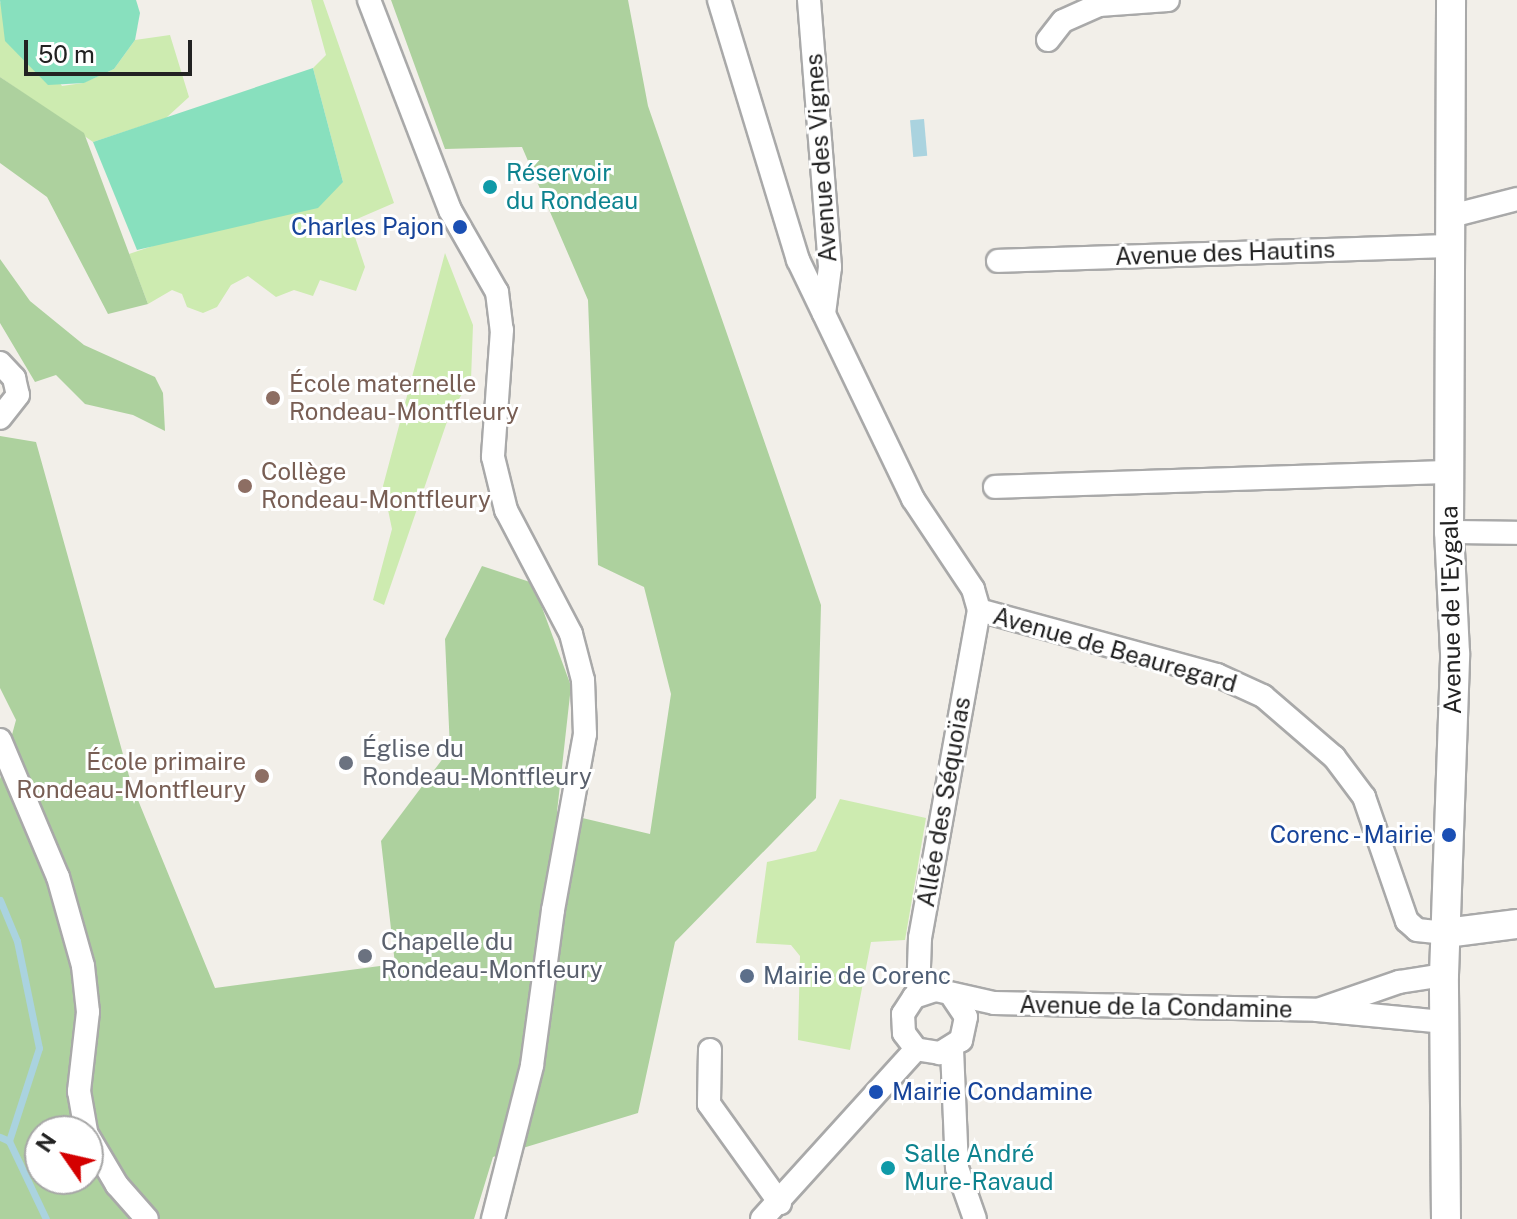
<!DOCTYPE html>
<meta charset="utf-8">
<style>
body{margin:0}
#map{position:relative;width:1517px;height:1219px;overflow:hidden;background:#f2efe9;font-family:"Public Sans",sans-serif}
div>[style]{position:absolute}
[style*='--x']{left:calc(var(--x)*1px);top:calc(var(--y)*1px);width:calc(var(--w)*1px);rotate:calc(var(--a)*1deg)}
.grass>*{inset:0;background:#cdebb0}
.forest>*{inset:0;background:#add19e}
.pitch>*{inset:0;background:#88e0be}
.water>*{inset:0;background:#aad3df;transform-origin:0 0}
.stream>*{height:7px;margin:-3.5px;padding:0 3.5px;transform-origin:3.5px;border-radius:3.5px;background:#aad3df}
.roads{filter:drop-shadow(2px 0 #a9a9a9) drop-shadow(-2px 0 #a9a9a9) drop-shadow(0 2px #a9a9a9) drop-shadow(0 -2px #a9a9a9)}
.minor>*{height:22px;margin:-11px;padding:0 11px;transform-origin:11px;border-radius:11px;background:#fff}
.tertiary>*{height:28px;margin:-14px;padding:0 14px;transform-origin:14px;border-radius:14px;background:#fff}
.dots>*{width:22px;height:22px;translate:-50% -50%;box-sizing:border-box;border:4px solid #fff;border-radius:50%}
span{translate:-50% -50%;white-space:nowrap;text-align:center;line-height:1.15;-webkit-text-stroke:6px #fff;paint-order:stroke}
.street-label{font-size:24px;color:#222}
.culture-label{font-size:24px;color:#0d838f}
.left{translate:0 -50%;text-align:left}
.transit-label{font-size:24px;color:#164399}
.right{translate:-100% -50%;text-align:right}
.education-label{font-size:24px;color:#785e54}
.worship-label{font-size:24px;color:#5b616d}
.service-label{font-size:24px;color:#4e5e75}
.north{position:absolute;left:24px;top:1115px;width:80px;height:80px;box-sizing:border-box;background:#fff;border:2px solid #a7a7a7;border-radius:50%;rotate:304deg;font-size:22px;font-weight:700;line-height:32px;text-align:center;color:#222}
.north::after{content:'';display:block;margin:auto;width:28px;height:36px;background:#d40000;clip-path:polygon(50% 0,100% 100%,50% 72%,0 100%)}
.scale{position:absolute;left:24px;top:40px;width:168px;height:36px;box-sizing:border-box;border:4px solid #222;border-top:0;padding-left:10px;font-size:24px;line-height:28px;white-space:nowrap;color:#222;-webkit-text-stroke:6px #fff;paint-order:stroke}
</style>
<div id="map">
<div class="grass">
<div style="clip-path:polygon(311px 0,323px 0,394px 203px,350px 222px,365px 267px,356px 291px,320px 280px,313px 296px,294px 290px,276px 297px,248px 276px,231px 285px,217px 307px,203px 313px,187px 307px,182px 294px,172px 290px,148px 304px,129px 254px,343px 182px,313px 68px,326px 55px)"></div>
<div style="clip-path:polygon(0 2px,62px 86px,83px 83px,114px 69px,135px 40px,170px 35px,189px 97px,166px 118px,93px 142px,0 77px)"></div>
<div style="clip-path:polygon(445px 253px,473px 325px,471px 380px,450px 413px,384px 605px,373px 600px,392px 529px,383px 486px)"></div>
<div style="clip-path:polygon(840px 799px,926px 818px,905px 940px,871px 942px,850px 1050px,798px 1040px,800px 956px,791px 945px,756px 943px,767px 862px,816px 851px)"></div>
</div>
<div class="forest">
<div style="clip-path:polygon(evenodd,391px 0,628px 0,648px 106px,821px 605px,816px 798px,675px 942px,638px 1113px,493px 1157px,474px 1219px,0 1219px,0 779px,16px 720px,0 688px,0 436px,36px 442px,131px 783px,215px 988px,395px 964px,381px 841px,450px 749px,445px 639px,482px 566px,533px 583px,571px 686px,557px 812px,650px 834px,671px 694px,644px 587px,598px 565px,588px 300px,522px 147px,445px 149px,391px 0,40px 1131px,88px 1131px,88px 1179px,40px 1179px,40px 1131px)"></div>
<div style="clip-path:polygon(0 77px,84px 133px,148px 304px,108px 314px,47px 197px,0 163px)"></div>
<div style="clip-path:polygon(0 259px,30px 301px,84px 345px,155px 377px,163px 393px,165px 431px,133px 415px,85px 404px,56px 375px,35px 382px,0 323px)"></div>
</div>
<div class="pitch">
<div style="clip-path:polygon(0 0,136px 0,140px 13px,135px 40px,114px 69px,84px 83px,48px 85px,5px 41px)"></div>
<div style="clip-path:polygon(313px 68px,343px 182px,318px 208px,137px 250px,93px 142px)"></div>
</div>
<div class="water">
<div style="left:924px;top:119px;width:37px;height:14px;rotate:85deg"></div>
</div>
<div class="stream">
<div style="--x:0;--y:900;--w:44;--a:67.5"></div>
<div style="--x:17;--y:941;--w:109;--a:78.4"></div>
<div style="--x:39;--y:1048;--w:98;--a:107.9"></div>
<div style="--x:0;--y:1137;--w:10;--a:24"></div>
<div style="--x:9;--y:1141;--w:86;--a:64.6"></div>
</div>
<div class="roads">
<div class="minor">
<div style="--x:369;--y:0;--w:225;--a:68.9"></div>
<div style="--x:450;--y:210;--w:95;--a:60.2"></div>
<div style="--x:497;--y:292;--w:38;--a:83"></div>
<div style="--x:502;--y:330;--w:127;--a:94.1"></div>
<div style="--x:493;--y:457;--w:55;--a:76.2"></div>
<div style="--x:506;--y:510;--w:140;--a:62.3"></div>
<div style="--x:571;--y:634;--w:48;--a:75.4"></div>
<div style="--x:583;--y:680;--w:54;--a:87.9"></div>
<div style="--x:585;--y:734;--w:179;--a:100.3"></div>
<div style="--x:553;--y:910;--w:157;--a:97.7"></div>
<div style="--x:532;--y:1066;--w:158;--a:104.3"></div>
<div style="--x:719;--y:0;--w:272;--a:73.1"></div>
<div style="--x:798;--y:260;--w:265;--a:64.3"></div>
<div style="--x:913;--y:499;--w:108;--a:56.3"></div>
<div style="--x:973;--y:589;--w:22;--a:74"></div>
<div style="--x:979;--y:610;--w:333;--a:100.2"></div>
<div style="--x:920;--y:938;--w:57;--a:92"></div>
<div style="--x:809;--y:0;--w:268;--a:85.5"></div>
<div style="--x:830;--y:267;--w:47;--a:97.3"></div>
<div style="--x:1048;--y:40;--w:24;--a:-52"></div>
<div style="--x:1063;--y:21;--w:39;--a:-24"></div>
<div style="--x:1099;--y:5;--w:69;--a:-4.1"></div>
<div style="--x:1451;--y:216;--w:68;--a:-14.4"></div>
<div style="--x:998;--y:261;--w:454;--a:-1.9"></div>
<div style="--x:0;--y:363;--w:21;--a:47"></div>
<div style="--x:14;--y:378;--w:17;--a:77"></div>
<div style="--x:18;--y:395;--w:29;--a:128"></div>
<div style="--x:995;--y:487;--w:455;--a:-1.9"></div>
<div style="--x:1449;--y:532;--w:68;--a:0.8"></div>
<div style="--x:979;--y:610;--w:247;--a:15.3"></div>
<div style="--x:1217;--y:675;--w:51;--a:24.5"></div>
<div style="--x:1263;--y:696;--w:94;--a:40.7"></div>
<div style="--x:1334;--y:757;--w:50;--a:53.1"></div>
<div style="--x:1364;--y:797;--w:131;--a:70.9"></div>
<div style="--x:1407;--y:921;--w:13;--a:42"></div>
<div style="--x:1417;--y:930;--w:29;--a:6"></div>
<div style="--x:0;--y:740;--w:149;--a:67.1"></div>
<div style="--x:58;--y:877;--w:92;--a:74.3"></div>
<div style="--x:83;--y:966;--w:46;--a:83.8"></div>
<div style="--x:88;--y:1012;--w:80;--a:96.5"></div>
<div style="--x:79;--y:1091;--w:41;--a:80.1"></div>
<div style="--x:952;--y:996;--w:25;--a:56"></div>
<div style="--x:966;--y:1017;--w:24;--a:102"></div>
<div style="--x:961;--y:1040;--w:25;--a:148"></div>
<div style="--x:940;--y:1053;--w:24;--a:-171"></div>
<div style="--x:916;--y:1049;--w:20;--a:-127"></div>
<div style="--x:904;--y:1033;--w:19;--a:-93"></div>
<div style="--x:903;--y:1014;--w:20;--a:-57"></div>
<div style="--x:914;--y:997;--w:23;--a:-18"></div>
<div style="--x:936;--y:990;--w:59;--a:12.6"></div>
<div style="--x:994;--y:1003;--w:323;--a:1.2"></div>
<div style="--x:1317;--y:1010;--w:129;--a:5.4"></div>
<div style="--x:1318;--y:1010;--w:86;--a:-19.1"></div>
<div style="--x:1399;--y:982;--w:46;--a:-8.8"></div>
<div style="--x:952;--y:1049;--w:119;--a:87.6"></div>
<div style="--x:957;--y:1168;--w:54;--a:70.6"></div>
<div style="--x:710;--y:1050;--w:54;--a:91.1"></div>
<div style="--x:709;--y:1104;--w:122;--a:54.4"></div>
<div style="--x:88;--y:1136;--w:57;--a:59.4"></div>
<div style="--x:117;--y:1185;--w:45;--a:48.6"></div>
<div style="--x:762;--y:1219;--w:229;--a:-47.8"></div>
</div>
<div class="tertiary">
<div style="--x:1446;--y:933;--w:72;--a:-7.2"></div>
<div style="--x:1446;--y:1219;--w:244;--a:-90.5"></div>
<div style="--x:1444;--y:975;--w:322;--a:-88"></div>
<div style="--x:1455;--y:653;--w:121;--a:-92.8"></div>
<div style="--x:1449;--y:532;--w:532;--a:-89.78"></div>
</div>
</div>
<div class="dots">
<div style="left:490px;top:187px;background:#0f9aa8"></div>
<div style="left:460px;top:227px;background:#1a4fb4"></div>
<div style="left:273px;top:398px;background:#8d6e63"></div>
<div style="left:245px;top:486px;background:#8d6e63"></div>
<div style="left:346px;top:763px;background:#6b7280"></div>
<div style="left:262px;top:776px;background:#8d6e63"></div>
<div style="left:1449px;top:835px;background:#1a4fb4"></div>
<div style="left:365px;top:956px;background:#6b7280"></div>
<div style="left:747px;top:976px;background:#5c6f8a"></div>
<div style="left:876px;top:1092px;background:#1a4fb4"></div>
<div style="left:888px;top:1168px;background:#0f9aa8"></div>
</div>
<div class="street-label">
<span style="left:821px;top:158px;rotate:-94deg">Avenue des Vignes</span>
<span style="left:1225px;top:253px;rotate:-2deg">Avenue des Hautins</span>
<span style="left:1451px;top:610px;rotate:-91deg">Avenue de l'Eygala</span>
<span style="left:1115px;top:650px;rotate:16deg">Avenue de Beauregard</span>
<span style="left:944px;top:802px;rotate:-80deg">Allée des Séquoïas</span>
<span style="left:1156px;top:1007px;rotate:1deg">Avenue de la Condamine</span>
</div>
<div class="culture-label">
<span class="left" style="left:506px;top:187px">Réservoir<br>du Rondeau</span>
<span class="left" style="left:904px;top:1168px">Salle André<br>Mure-Ravaud</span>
</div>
<div class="transit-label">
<span class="right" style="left:444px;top:227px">Charles Pajon</span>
<span class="right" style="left:1433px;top:835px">Corenc - Mairie</span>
<span class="left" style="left:892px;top:1092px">Mairie Condamine</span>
</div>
<div class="education-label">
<span class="left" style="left:289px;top:398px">École maternelle<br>Rondeau-Montfleury</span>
<span class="left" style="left:261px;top:486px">Collège<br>Rondeau-Montfleury</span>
<span class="right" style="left:246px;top:776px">École primaire<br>Rondeau-Montfleury</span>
</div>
<div class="worship-label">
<span class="left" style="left:362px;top:763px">Église du<br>Rondeau-Montfleury</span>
<span class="left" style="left:381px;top:956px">Chapelle du<br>Rondeau-Monfleury</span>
</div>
<div class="service-label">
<span class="left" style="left:763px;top:976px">Mairie de Corenc</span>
</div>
<div class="north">N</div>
<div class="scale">50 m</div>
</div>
